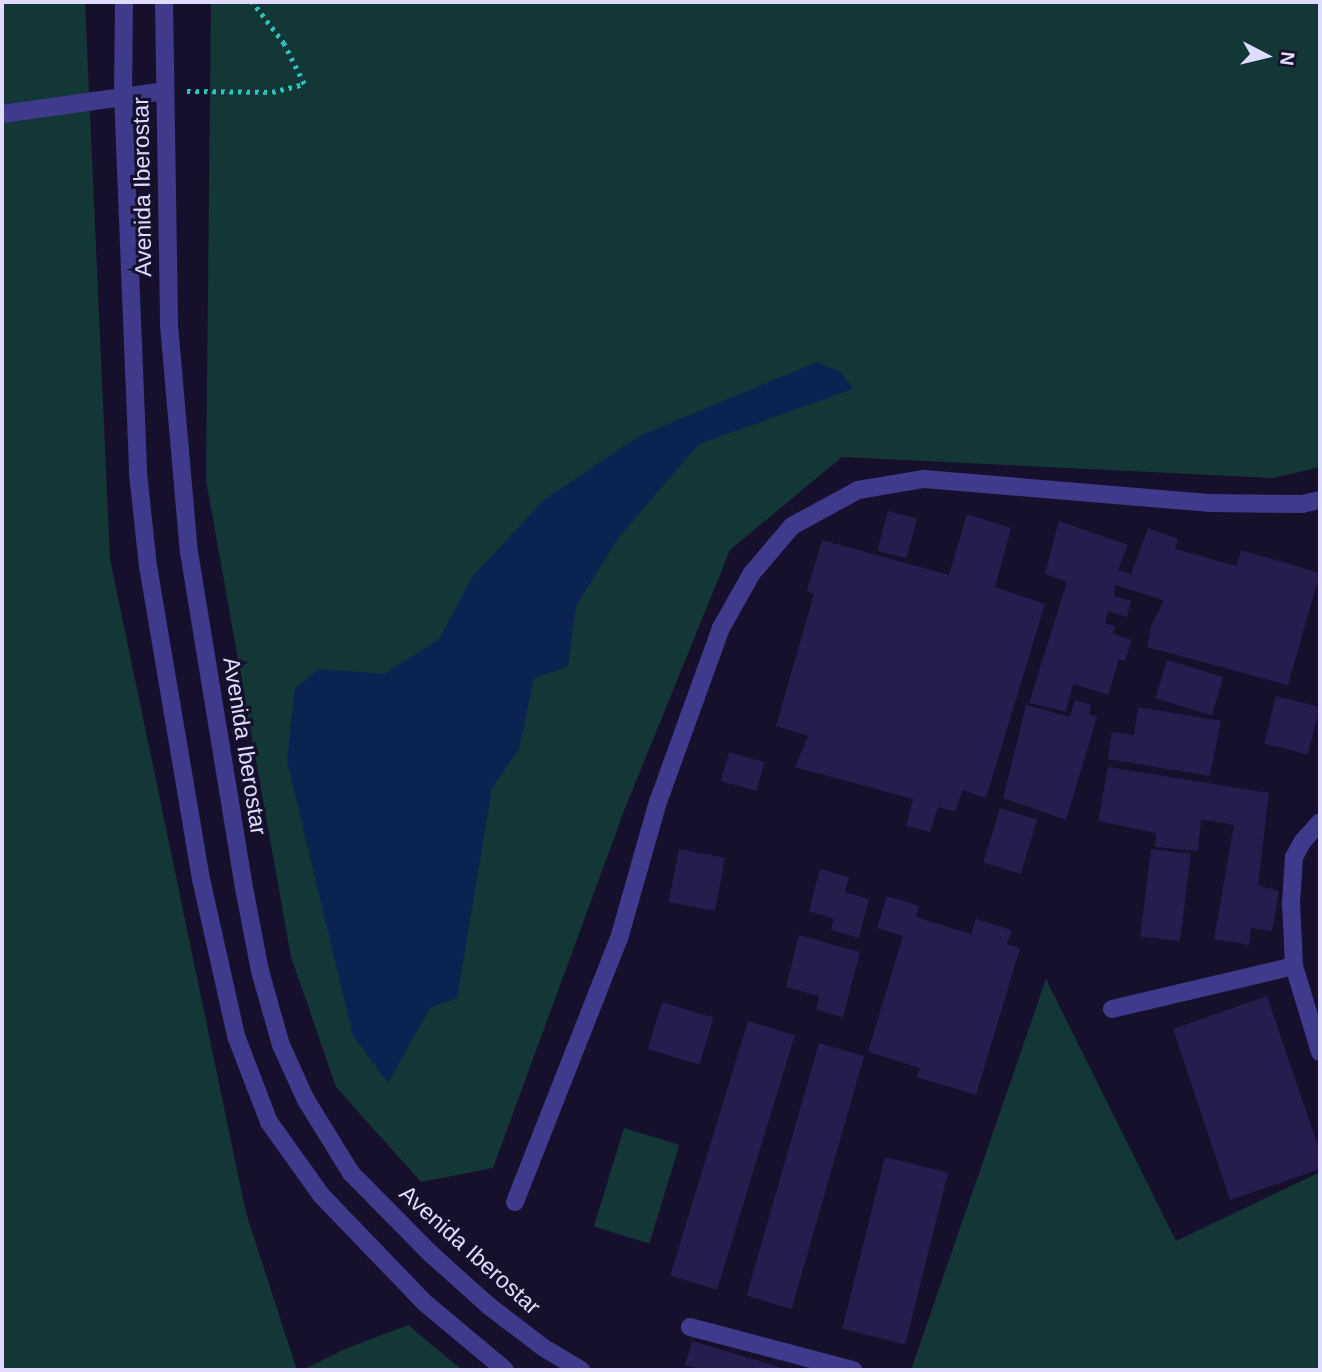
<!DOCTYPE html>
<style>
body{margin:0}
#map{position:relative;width:1322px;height:1372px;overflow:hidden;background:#16102c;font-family:Helvetica,sans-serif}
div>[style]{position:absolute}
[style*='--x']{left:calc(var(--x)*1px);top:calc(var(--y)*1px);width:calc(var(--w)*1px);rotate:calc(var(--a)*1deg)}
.green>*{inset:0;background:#133636;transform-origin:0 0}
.water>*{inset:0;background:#0b2350}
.building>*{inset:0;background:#271c4e;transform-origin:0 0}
.path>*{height:4.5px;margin-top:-2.25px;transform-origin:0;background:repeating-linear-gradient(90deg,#2dc2bc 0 3.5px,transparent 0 8.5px)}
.minor>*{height:18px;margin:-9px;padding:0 9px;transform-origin:9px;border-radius:9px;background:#3f3a8c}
span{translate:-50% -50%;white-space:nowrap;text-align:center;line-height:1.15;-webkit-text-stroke:6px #16102c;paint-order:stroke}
.street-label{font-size:23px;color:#e0dcff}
.frame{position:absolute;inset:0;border:4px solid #e0dcff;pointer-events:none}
.north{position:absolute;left:1231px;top:21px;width:70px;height:70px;-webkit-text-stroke:5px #16102c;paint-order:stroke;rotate:97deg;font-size:19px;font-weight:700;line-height:28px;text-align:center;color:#e0dcff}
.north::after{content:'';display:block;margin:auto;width:24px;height:32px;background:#e0dcff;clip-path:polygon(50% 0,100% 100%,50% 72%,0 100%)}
</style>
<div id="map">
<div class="green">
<div style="clip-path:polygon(2px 2px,85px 2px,110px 559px,246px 1213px,297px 1370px,2px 1370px)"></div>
<div style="clip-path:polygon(211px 2px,1320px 2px,1320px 467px,1273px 478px,842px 457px,730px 550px,624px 811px,493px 1168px,421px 1182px,336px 1087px,291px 957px,206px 480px)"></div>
<div style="clip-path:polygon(1046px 979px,1176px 1241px,1320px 1172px,1320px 1370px,911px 1370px)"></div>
<div style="left:624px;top:1128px;width:58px;height:103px;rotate:17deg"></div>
<div style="clip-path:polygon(408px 1325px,462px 1370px,303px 1370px,345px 1349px)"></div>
</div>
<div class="water">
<div style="clip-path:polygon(817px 362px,841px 372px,853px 389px,699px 444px,619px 537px,576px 606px,568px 667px,534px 678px,519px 749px,492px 788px,457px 998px,430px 1008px,388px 1083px,353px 1036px,287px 761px,295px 688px,319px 669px,384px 674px,439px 639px,473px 576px,544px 500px,639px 436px)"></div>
</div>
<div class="building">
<div style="left:888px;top:511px;width:30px;height:41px;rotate:15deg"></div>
<div style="clip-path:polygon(967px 514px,1011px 528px,995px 587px,1045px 604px,986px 798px,963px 790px,955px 811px,938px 807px,930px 832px,906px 826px,913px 799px,795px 767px,808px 736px,776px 726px,814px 594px,807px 591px,822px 540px,949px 575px)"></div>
<div style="clip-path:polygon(1059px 521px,1128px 545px,1118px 570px,1131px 574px,1148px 528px,1178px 539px,1175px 549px,1237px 566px,1241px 550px,1320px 573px,1288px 685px,1147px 647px,1151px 626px,1164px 600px,1115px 585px,1114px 596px,1131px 601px,1127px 617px,1108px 611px,1105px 623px,1115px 626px,1113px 634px,1132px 640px,1125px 661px,1119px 659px,1108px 695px,1073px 684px,1066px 712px,1029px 703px,1067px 582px,1045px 574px)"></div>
<div style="left:1167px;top:660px;width:59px;height:40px;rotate:17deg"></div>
<div style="left:1276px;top:696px;width:45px;height:49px;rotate:14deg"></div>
<div style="clip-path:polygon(1075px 700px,1091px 705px,1089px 714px,1097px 717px,1066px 820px,1003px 798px,1026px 705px,1070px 717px)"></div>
<div style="clip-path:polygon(1138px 707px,1221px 721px,1210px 776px,1108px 759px,1112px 732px,1134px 735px)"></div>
<div style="left:729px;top:752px;width:37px;height:30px;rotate:16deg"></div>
<div style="clip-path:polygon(1108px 767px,1269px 793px,1258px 885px,1279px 891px,1272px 931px,1251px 928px,1249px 945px,1214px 939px,1234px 825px,1201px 819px,1198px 851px,1155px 847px,1156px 833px,1098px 821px)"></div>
<div style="left:1000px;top:808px;width:39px;height:57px;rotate:17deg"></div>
<div style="left:679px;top:849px;width:47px;height:54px;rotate:11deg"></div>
<div style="left:1151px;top:849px;width:40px;height:88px;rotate:7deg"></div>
<div style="clip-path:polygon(820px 869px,849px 877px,845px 892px,869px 899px,859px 938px,831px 930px,834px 919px,809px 911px)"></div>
<div style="clip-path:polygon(887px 896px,919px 906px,916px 917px,971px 934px,976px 919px,1012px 930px,1007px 944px,1020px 948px,976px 1095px,917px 1077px,920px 1068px,868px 1052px,903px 936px,877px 928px)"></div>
<div style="clip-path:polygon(799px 935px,860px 952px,843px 1017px,816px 1010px,819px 996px,786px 987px)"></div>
<div style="clip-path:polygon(1267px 996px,1320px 1152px,1320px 1169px,1230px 1200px,1173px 1029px)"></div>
<div style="left:662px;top:1002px;width:54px;height:49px;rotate:17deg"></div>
<div style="left:748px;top:1021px;width:49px;height:266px;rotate:17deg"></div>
<div style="left:819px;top:1043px;width:47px;height:263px;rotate:16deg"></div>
<div style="left:885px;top:1157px;width:65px;height:177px;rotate:14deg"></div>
<div style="clip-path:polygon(692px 1341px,789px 1370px,704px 1370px,685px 1365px)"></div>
</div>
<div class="path">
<div style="--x:187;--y:91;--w:85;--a:0.7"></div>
<div style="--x:272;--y:92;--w:33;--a:-14"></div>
<div style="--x:304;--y:84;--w:45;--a:-116.6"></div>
<div style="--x:284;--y:44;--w:53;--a:-127.3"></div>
</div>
<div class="minor">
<div style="--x:124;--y:2;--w:93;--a:90.6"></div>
<div style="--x:123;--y:95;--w:378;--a:87.7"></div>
<div style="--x:138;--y:473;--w:94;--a:83.9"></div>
<div style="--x:148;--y:566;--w:317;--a:80.4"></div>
<div style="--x:201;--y:879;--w:161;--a:77.4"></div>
<div style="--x:236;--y:1036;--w:92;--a:69"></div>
<div style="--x:269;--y:1122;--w:90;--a:54.5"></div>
<div style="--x:321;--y:1195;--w:150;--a:46.1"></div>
<div style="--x:425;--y:1303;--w:104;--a:39.9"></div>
<div style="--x:164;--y:2;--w:323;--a:89.1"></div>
<div style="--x:169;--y:325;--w:228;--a:85"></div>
<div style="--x:189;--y:552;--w:346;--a:80.7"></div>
<div style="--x:245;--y:893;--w:79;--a:79.1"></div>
<div style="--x:260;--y:971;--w:77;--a:74.2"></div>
<div style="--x:281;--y:1045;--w:60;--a:65.6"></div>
<div style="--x:306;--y:1100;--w:86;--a:58.3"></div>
<div style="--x:351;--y:1173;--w:114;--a:45.4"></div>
<div style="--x:431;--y:1254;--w:78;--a:41.9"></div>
<div style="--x:489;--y:1306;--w:69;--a:37.4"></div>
<div style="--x:544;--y:1348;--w:43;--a:30.7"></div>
<div style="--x:2;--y:114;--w:165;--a:-8"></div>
<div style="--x:1294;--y:966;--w:90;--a:73.2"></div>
<div style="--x:1112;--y:1009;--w:187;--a:-13.3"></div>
<div style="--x:1294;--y:966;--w:63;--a:-92.7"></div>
<div style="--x:1291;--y:903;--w:46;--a:-86.3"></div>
<div style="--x:1294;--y:857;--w:18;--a:-61"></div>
<div style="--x:1303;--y:841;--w:25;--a:-48"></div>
<div style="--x:515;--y:1202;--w:287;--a:-68.5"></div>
<div style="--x:620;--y:935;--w:138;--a:-74.1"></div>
<div style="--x:658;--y:802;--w:185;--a:-70.1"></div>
<div style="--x:721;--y:628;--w:63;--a:-60.6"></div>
<div style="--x:752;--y:573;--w:62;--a:-49.6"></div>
<div style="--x:792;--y:526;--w:75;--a:-28.6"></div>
<div style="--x:858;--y:490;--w:67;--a:-9.5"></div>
<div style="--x:924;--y:479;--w:285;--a:4.8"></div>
<div style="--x:1208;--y:503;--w:94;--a:0.6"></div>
<div style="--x:1302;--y:504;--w:18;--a:-13"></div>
<div style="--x:690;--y:1327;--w:169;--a:14.8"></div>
</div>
<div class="street-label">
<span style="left:142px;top:187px;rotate:-91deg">Avenida Iberostar</span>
<span style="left:245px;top:746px;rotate:81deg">Avenida Iberostar</span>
<span style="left:470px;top:1250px;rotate:42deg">Avenida Iberostar</span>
</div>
<div class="frame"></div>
<div class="north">N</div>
</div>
